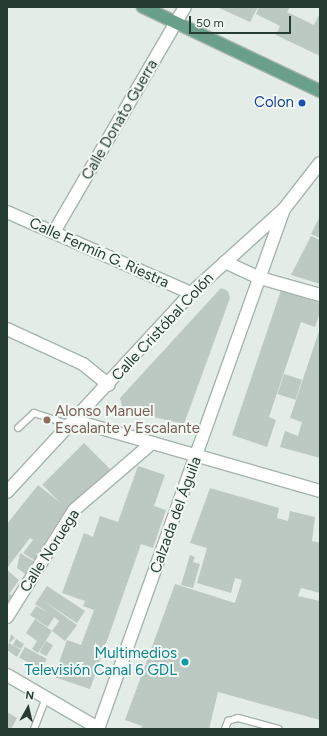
<!DOCTYPE html>
<meta charset="utf-8">
<style>
body{margin:0}
#map{position:relative;width:327px;height:736px;overflow:hidden;background:#e3ece7;font-family:Figtree,sans-serif}
div>[style]{position:absolute}
[style*='--x']{left:calc(var(--x)*1px);top:calc(var(--y)*1px);width:calc(var(--w)*1px);rotate:calc(var(--a)*1deg)}
.building>*{inset:0;background:#bbc9c2;transform-origin:0 0}
.roads{filter:drop-shadow(1px 0 #a6b4ad) drop-shadow(-1px 0 #a6b4ad) drop-shadow(0 1px #a6b4ad) drop-shadow(0 -1px #a6b4ad)}
.service>*{height:6px;margin:-3px;padding:0 3px;transform-origin:3px;border-radius:3px;background:#fff}
.minor>*{height:12px;margin:-6px;padding:0 6px;transform-origin:6px;border-radius:6px;background:#fff}
.tertiary>*{height:12px;margin:-6px;padding:0 6px;transform-origin:6px;border-radius:6px;background:#fff}
.primary>*{height:12px;margin:-6px;padding:0 6px;transform-origin:6px;border-radius:6px;background:#6a9f8a}
.dots>*{width:11px;height:11px;translate:-50% -50%;box-sizing:border-box;border:2px solid #f3f9f5;border-radius:50%}
span{translate:-50% -50%;white-space:nowrap;text-align:center;line-height:1.15;-webkit-text-stroke:4px #f3f9f5;paint-order:stroke}
.transit-label{font-size:15px;color:#164399}
.right{translate:-100% -50%;text-align:right}
.street-label{font-size:15px;color:#243c32}
.education-label{font-size:15px;color:#785e54}
.left{translate:0 -50%;text-align:left}
.culture-label{font-size:15px;color:#0d838f}
.frame{position:absolute;inset:0;border:8px solid #243c32;pointer-events:none}
.north{position:absolute;left:8px;top:688px;width:40px;height:40px;-webkit-text-stroke:3px #f3f9f5;paint-order:stroke;rotate:8deg;font-size:11px;font-weight:700;line-height:16px;text-align:center;color:#243c32}
.north::after{content:'';display:block;margin:auto;width:14px;height:18px;background:#243c32;clip-path:polygon(50% 0,100% 100%,50% 72%,0 100%)}
.scale{position:absolute;left:189px;top:16px;width:102px;height:18px;box-sizing:border-box;border:2px solid #243c32;border-top:0;padding-left:5px;font-size:12px;line-height:14px;white-space:nowrap;color:#243c32;-webkit-text-stroke:3px #f3f9f5;paint-order:stroke}
</style>
<div id="map">
<div class="building">
<div style="clip-path:polygon(217px 7px,258px 7px,250px 22px)"></div>
<div style="clip-path:polygon(259px 7px,290px 7px,287px 12px,314px 25px,320px 13px,320px 56px,276px 35px,280px 26px,256px 14px)"></div>
<div style="clip-path:polygon(320px 216px,320px 238px,311px 234px)"></div>
<div style="clip-path:polygon(311px 236px,320px 240px,320px 284px,291px 275px)"></div>
<div style="clip-path:polygon(221px 288px,228px 291px,230px 298px,184px 424px,123px 410px,120px 398px)"></div>
<div style="clip-path:polygon(281px 290px,320px 303px,320px 312px,315px 327px,301px 322px,269px 417px,276px 420px,267px 447px,232px 435px)"></div>
<div style="clip-path:polygon(320px 328px,320px 458px,280px 447px,285px 431px,298px 436px,302px 422px,290px 418px)"></div>
<div style="left:284px;top:374px;width:19px;height:21px;rotate:18deg"></div>
<div style="left:84px;top:443px;width:37px;height:59px;rotate:45deg"></div>
<div style="clip-path:polygon(138px 466px,165px 475px,154px 506px,166px 510px,153px 548px,141px 544px,90px 689px,54px 677px,67px 640px,81px 645px,94px 610px,83px 606px,85px 601px,62px 593px,84px 533px,93px 537px,100px 516px,118px 522px)"></div>
<div style="clip-path:polygon(38px 485px,67px 508px,34px 560px,23px 553px,33px 540px,30px 538px,7px 568px,7px 524px)"></div>
<div style="clip-path:polygon(210px 488px,279px 508px,277px 518px,288px 521px,290px 511px,315px 517px,312px 541px,320px 543px,320px 593px,301px 588px,298px 596px,320px 601px,320px 720px,218px 692px,209px 729px,141px 729px,142px 726px,125px 720px,175px 584px,235px 603px,242px 580px,235px 578px,231px 593px,197px 583px,207px 548px,190px 543px)"></div>
<div style="clip-path:polygon(20px 553px,35px 562px,27px 575px,17px 568px)"></div>
<div style="clip-path:polygon(190px 555px,195px 557px,193px 562px,200px 564px,193px 588px,181px 585px)"></div>
<div style="clip-path:polygon(7px 570px,19px 580px,9px 594px,14px 596px,7px 607px)"></div>
<div style="clip-path:polygon(47px 586px,85px 611px,77px 623px,45px 602px,77px 625px,65px 641px,52px 631px,59px 621px,54px 617px,48px 627px,30px 615px,36px 606px,49px 613px,35px 604px)"></div>
<div style="clip-path:polygon(35px 619px,52px 631px,38px 653px,32px 649px,37px 641px,26px 633px)"></div>
<div style="clip-path:polygon(11px 634px,15px 638px,9px 643px,21px 650px,17px 657px,7px 650px)"></div>
<div style="clip-path:polygon(16px 639px,24px 644px,21px 649px,13px 645px)"></div>
<div style="left:46px;top:641px;width:8px;height:13px;rotate:30deg"></div>
<div style="left:25px;top:647px;width:25px;height:12px;rotate:29deg"></div>
<div style="clip-path:polygon(7px 712px,17px 718px,11px 729px,7px 729px)"></div>
</div>
<div class="roads">
<div class="service">
<div style="--x:18;--y:428;--w:22;--a:-43"></div>
<div style="--x:34;--y:413;--w:39;--a:18"></div>
<div style="--x:34;--y:729;--w:33;--a:-69"></div>
<div style="--x:225;--y:729;--w:9;--a:-69"></div>
<div style="--x:228;--y:721;--w:10;--a:-17"></div>
<div style="--x:238;--y:718;--w:42;--a:15"></div>
</div>
<div class="minor">
<div style="--x:7;--y:212;--w:201;--a:23.8"></div>
<div style="--x:54;--y:232;--w:260;--a:-59.8"></div>
<div style="--x:225;--y:262;--w:38;--a:25"></div>
<div style="--x:260;--y:278;--w:62;--a:15.8"></div>
<div style="--x:7;--y:329;--w:84;--a:24.7"></div>
<div style="--x:83;--y:364;--w:33;--a:39"></div>
<div style="--x:7;--y:617;--w:126;--a:-57.9"></div>
<div style="--x:74;--y:510;--w:103;--a:-40.7"></div>
<div style="--x:7;--y:675;--w:105;--a:30.2"></div>
<div style="--x:98;--y:729;--w:552;--a:-70.32"></div>
</div>
<div class="tertiary">
<div style="--x:76;--y:421;--w:254;--a:16"></div>
<div style="--x:7;--y:492;--w:271;--a:-47.2"></div>
<div style="--x:191;--y:293;--w:125;--a:-42.1"></div>
<div style="--x:284;--y:209;--w:58;--a:-52"></div>
</div>
<div class="primary">
<div style="--x:143;--y:7;--w:196;--a:25.4"></div>
</div>
</div>
<div class="dots">
<div style="left:302px;top:103px;background:#1a4fb4"></div>
<div style="left:47px;top:420px;background:#8d6e63"></div>
<div style="left:185px;top:662px;background:#0f9aa8"></div>
</div>
<div class="transit-label">
<span class="right" style="left:294px;top:103px">Colon</span>
</div>
<div class="street-label">
<span style="left:120px;top:120px;rotate:-60deg">Calle Donato Guerra</span>
<span style="left:99px;top:253px;rotate:24deg">Calle Fermín G. Riestra</span>
<span style="left:163px;top:327px;rotate:-47deg">Calle Cristóbal Colón</span>
<span style="left:176px;top:515px;rotate:-70deg">Calzada del Águila</span>
<span style="left:50px;top:551px;rotate:-57deg">Calle Noruega</span>
</div>
<div class="education-label">
<span class="left" style="left:55px;top:420px">Alonso Manuel<br>Escalante y Escalante</span>
</div>
<div class="culture-label">
<span class="right" style="left:177px;top:662px">Multimedios<br>Televisión Canal 6 GDL</span>
</div>
<div class="frame"></div>
<div class="north">N</div>
<div class="scale">50 m</div>
</div>
